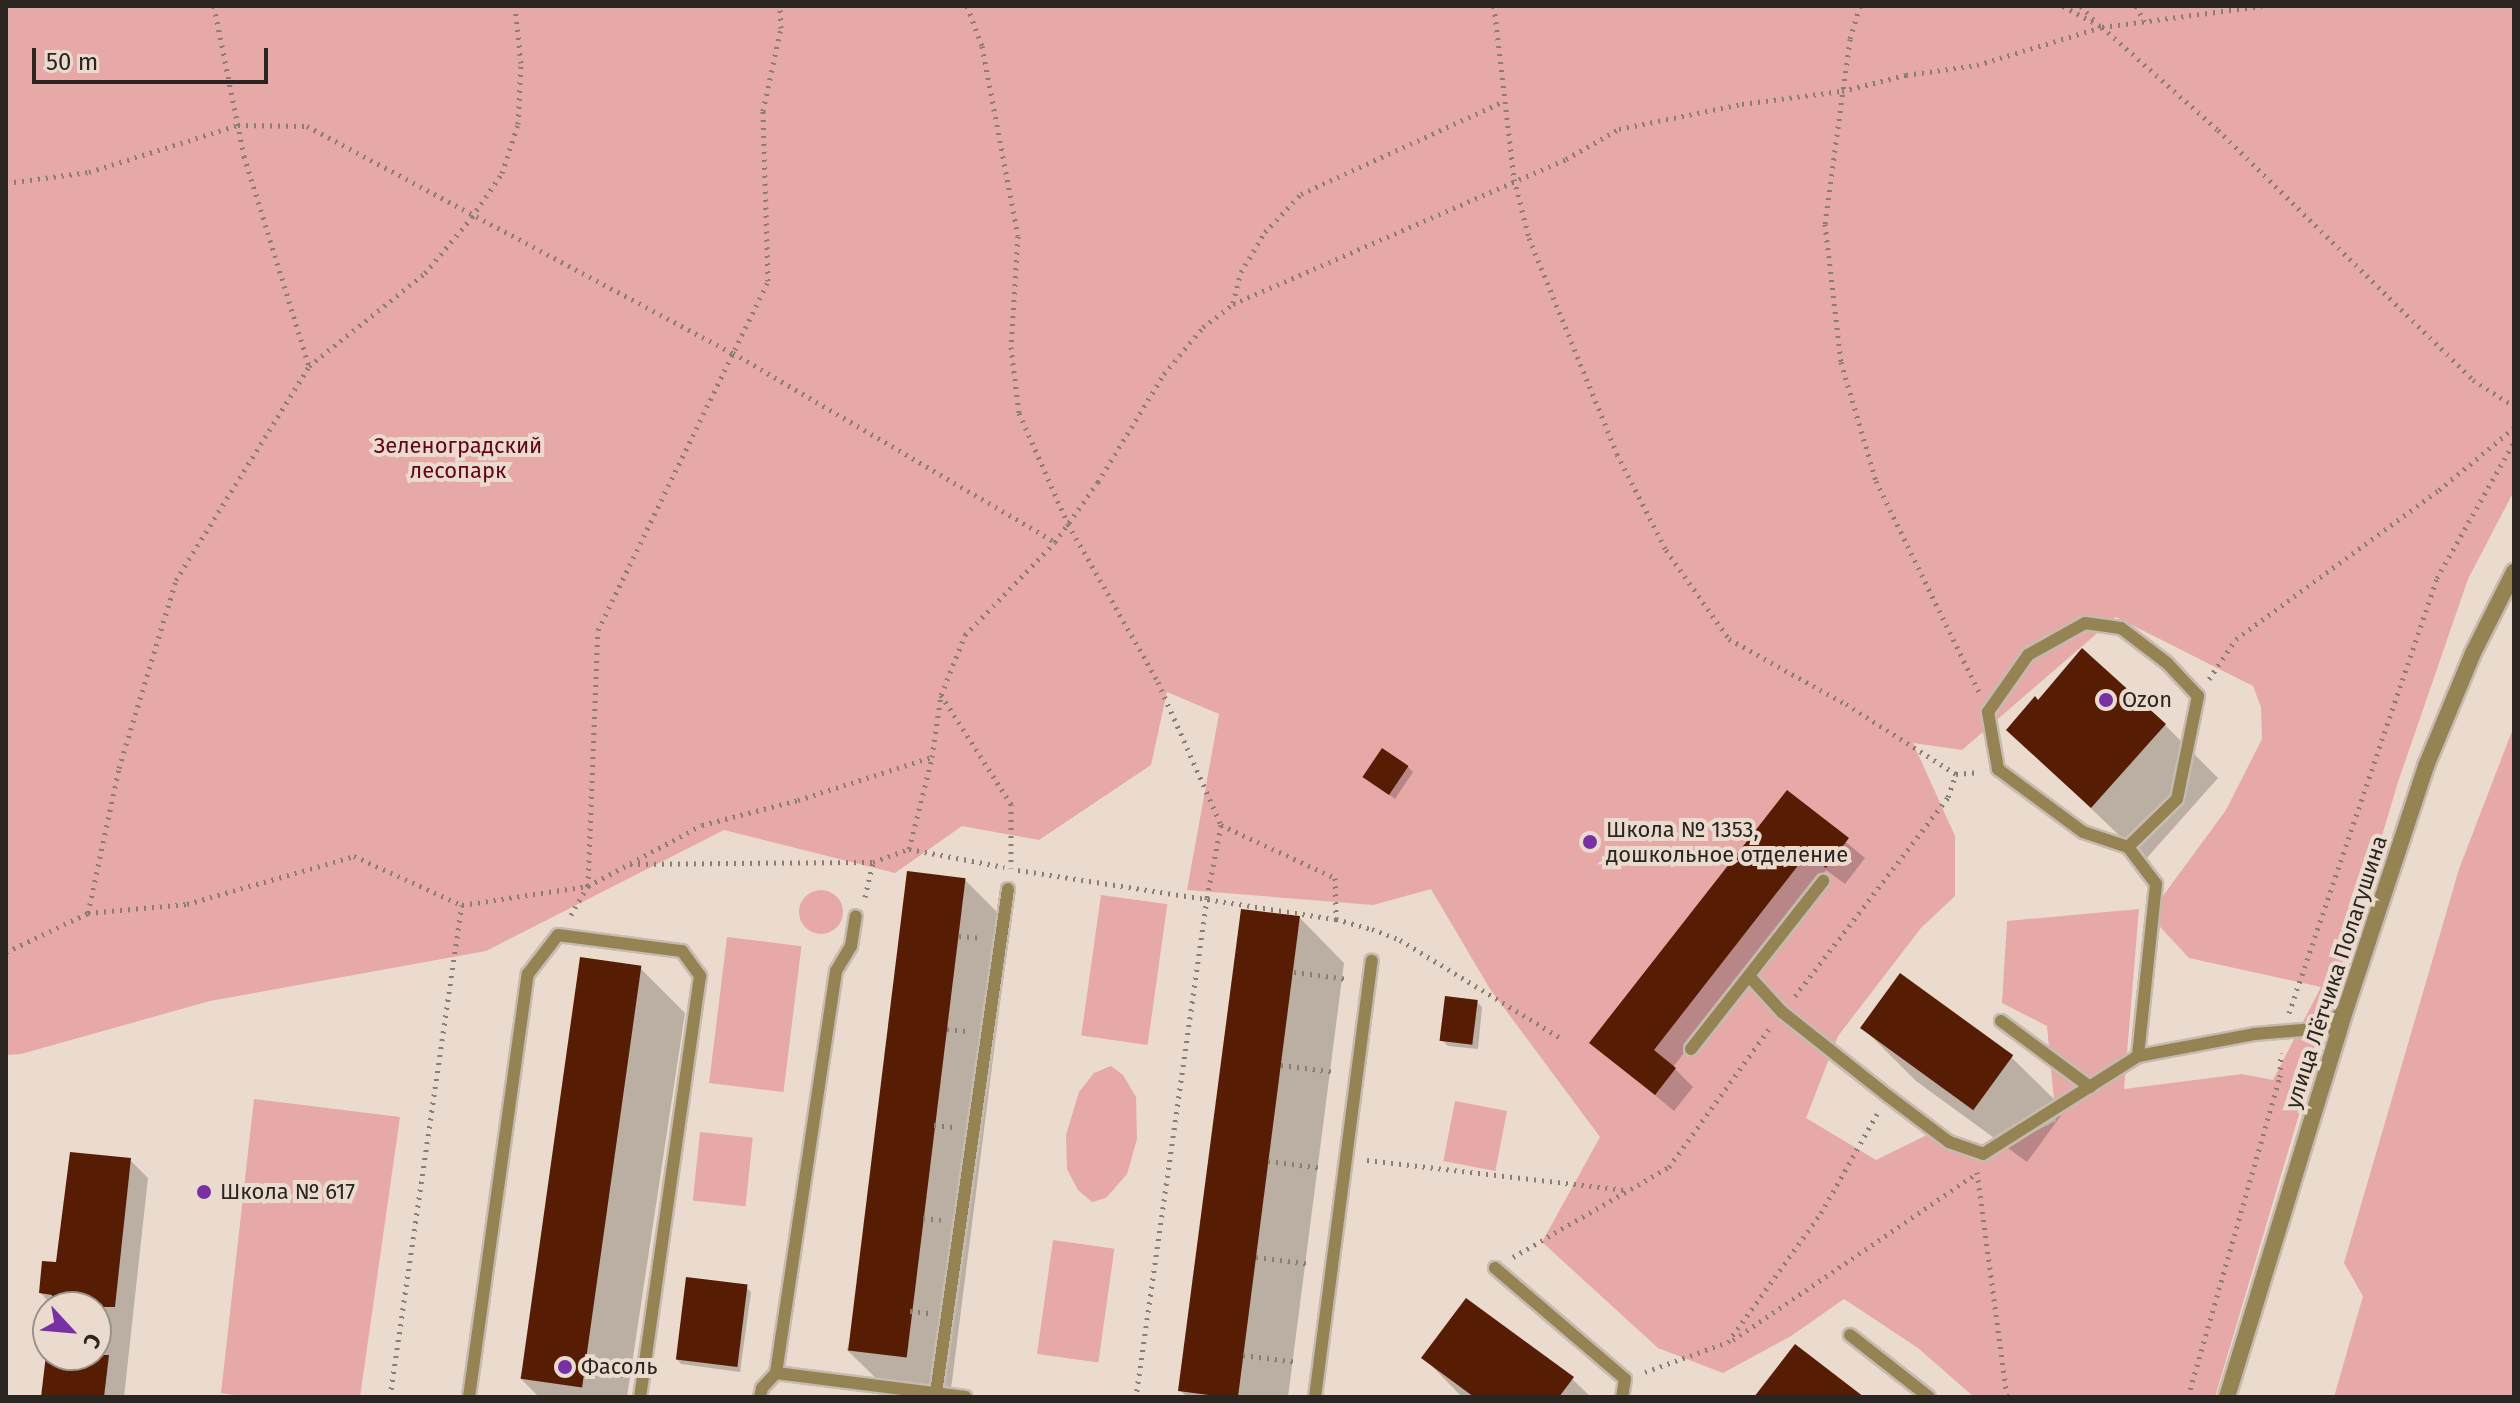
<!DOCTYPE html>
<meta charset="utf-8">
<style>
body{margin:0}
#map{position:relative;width:2520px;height:1403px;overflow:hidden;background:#eadbce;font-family:"Fira Sans",sans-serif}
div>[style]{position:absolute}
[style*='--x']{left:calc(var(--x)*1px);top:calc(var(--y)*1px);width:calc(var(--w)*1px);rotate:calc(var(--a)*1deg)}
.green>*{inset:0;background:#e7a8a8;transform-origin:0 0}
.round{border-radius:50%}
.shadow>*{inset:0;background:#0003}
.building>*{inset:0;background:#571d04;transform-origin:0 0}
.path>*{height:5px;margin-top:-2.5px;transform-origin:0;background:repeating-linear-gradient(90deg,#887e75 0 2px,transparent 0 8px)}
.roads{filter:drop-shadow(2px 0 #c7baaf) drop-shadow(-2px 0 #c7baaf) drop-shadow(0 2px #c7baaf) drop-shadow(0 -2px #c7baaf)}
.service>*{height:12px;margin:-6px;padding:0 6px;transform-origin:6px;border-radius:6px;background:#968354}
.tertiary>*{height:16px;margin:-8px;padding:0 8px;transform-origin:8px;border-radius:8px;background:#968354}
.dots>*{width:22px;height:22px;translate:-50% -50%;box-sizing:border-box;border:4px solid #eadbce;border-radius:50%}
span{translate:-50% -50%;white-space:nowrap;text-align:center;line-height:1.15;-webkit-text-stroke:8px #eadbce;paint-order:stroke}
.park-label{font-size:22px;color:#620519}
.poi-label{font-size:22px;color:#2a2520}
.left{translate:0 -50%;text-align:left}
.street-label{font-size:22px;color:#2a2520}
.frame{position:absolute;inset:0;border:8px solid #2a2520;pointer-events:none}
.north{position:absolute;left:32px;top:1291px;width:80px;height:80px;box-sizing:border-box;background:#eadbce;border:2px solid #9d9288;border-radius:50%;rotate:116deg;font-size:22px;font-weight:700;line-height:32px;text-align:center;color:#2a2520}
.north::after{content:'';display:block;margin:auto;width:28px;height:36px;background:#7831a4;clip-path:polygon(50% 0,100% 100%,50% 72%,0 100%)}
.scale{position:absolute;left:32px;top:48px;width:236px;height:36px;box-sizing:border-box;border:4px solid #2a2520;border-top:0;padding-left:10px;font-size:24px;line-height:28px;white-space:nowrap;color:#2a2520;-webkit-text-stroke:6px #eadbce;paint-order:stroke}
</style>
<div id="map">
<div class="green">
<div style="clip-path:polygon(evenodd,6px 6px,2514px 6px,2514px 491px,2468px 579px,2398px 782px,2215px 1397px,1974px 1397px,1918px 1348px,1844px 1299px,1791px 1336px,1723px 1373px,1658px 1348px,1542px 1242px,1600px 1137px,1490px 989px,1431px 889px,1373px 905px,1187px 890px,1219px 714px,1167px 692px,1151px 765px,1039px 840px,962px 826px,895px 873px,724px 830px,486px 951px,210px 1001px,21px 1054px,6px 1055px,6px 6px,2116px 617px,2253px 686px,2261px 707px,2262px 739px,2226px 810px,2149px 915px,2189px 958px,2321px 987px,2273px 1080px,2242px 1074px,2124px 1089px,2139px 909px,2007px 921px,2002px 1003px,2047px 1026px,2056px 1121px,1984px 1156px,1941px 1128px,1876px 1160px,1806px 1118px,1838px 1036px,1921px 928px,1955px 896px,1955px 836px,1913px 743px,1962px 750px,2116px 617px)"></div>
<div style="clip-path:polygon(2514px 726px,2514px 1397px,2334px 1397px,2363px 1296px,2344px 1263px,2459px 869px)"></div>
<div class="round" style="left:799px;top:890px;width:44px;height:44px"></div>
<div style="left:1101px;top:895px;width:67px;height:142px;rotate:8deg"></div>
<div style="left:727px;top:937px;width:75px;height:147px;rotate:7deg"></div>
<div style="clip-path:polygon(1111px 1066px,1123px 1075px,1136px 1097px,1137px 1139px,1127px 1174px,1106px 1198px,1092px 1202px,1078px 1190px,1067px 1169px,1066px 1135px,1079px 1092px,1094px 1073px)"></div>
<div style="clip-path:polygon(254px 1099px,400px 1117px,360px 1397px,249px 1397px,221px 1393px)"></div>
<div style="left:1455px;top:1101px;width:53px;height:61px;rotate:11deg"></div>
<div style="left:700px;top:1132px;width:53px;height:69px;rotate:6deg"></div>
<div style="left:1053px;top:1240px;width:62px;height:115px;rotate:8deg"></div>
</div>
<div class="shadow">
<div style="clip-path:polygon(2039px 702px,2165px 725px,2218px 778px,2145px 860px,2009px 730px)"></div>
<div style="clip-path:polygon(1408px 767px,1413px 772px,1395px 799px,1365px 777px)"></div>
<div style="clip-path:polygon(1787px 793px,1865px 858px,1845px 884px,1826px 870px,1673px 1067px,1693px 1087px,1674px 1111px,1592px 1043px)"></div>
<div style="clip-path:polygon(965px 880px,1010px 925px,950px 1397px,912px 1397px,892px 1394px,847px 1350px)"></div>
<div style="clip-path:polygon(1300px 918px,1344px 963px,1288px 1397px,1187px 1397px,1180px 1390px)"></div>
<div style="clip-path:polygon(640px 968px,685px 1013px,627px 1397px,539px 1397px,520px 1378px)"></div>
<div style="clip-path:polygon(1477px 1002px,1482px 1007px,1478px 1049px,1448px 1046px,1442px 1040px)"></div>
<div style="clip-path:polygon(1863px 1028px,2011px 1057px,2065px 1110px,2027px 1162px,1916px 1081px)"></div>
<div style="clip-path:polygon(130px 1160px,148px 1178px,124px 1397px,43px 1397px,48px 1353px,96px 1355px,96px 1307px,53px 1307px,41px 1293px)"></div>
<div style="clip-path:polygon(746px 1287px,751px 1292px,740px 1372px,681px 1364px,676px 1358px)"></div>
<div style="clip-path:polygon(1424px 1358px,1572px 1379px,1591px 1397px,1462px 1397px)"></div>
</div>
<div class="building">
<div style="clip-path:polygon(2082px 648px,2166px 724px,2091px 808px,2006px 730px,2035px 696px,2038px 700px)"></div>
<div style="left:1382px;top:748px;width:32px;height:35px;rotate:34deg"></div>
<div style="clip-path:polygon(1787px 790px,1849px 838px,1826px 868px,1807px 854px,1654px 1050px,1676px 1068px,1655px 1095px,1589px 1043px)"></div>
<div style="left:907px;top:871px;width:59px;height:483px;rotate:7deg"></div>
<div style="clip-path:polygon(1241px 909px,1300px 916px,1238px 1397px,1224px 1397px,1178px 1391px)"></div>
<div style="left:580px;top:957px;width:62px;height:426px;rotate:8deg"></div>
<div style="left:1900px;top:973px;width:140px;height:68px;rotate:36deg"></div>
<div style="left:1445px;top:996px;width:33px;height:45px;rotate:7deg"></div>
<div style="clip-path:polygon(70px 1152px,131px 1158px,115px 1307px,51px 1307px,52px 1295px,39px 1293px,42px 1261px,56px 1262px)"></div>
<div style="left:686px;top:1277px;width:62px;height:83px;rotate:7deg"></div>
<div style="clip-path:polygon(1466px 1298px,1574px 1377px,1559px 1397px,1474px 1397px,1421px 1358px)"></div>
<div style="clip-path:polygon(1795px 1344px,1864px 1397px,1754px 1397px)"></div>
<div style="clip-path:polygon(46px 1355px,109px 1355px,104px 1397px,41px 1397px)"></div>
</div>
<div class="path">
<div style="--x:214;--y:6;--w:153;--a:78.7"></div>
<div style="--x:244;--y:156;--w:220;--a:72.8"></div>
<div style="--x:967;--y:6;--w:43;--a:69.4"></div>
<div style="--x:982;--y:46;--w:193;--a:79.3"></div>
<div style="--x:1018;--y:236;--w:111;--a:93.6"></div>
<div style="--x:1011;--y:347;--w:66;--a:83.1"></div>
<div style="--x:1019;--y:413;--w:121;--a:66.2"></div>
<div style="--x:1068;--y:524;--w:182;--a:60.3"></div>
<div style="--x:1158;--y:682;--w:156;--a:66.2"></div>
<div style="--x:1221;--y:825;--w:74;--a:100.9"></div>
<div style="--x:1207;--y:898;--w:504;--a:98.1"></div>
<div style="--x:1494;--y:6;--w:174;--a:83.4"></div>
<div style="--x:1514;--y:179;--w:61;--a:75.7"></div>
<div style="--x:1529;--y:238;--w:233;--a:67.8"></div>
<div style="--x:1617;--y:454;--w:108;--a:63"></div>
<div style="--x:1666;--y:550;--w:109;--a:54.7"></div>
<div style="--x:1729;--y:639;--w:134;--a:29.1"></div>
<div style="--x:1846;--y:704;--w:130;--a:32.5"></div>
<div style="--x:1956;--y:774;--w:21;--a:-5"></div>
<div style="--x:1860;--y:6;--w:34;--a:107"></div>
<div style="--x:1850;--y:39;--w:187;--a:97.7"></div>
<div style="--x:1825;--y:224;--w:139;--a:83.4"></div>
<div style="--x:1841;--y:362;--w:124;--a:73.6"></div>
<div style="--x:1876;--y:481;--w:235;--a:64"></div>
<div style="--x:2063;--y:6;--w:44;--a:28.3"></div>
<div style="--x:2102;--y:27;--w:155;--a:41.6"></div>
<div style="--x:2218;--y:130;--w:357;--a:44.4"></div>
<div style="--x:2473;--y:380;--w:49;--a:32.4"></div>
<div style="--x:2081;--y:6;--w:21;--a:47"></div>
<div style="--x:2136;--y:6;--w:18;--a:61"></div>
<div style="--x:6;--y:183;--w:84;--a:-7.5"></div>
<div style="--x:89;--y:172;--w:156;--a:-17.5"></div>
<div style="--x:238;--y:125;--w:69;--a:0.8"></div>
<div style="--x:307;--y:126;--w:483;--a:28.1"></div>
<div style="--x:733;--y:353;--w:373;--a:30.4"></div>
<div style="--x:1233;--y:303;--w:32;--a:-76"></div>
<div style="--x:1241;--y:272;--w:47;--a:-59"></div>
<div style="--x:1265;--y:232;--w:52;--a:-46.5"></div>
<div style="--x:1301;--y:194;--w:221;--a:-24.6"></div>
<div style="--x:2209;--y:679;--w:48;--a:-56"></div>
<div style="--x:2236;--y:639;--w:252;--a:-36.3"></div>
<div style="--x:2439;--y:490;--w:97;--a:-39.6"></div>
<div style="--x:941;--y:695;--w:130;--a:57.3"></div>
<div style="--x:1011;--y:804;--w:64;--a:90"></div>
<div style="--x:1221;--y:825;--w:126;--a:24.9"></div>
<div style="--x:1335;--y:878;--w:41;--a:88.6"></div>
<div style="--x:909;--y:849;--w:94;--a:-75.8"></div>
<div style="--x:630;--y:864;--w:243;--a:-0.5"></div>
<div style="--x:873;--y:862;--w:38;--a:-20"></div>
<div style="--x:909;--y:849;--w:97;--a:10.7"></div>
<div style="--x:1018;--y:870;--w:322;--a:8.8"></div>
<div style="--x:1336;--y:919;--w:37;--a:16"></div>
<div style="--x:1372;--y:929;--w:30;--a:21"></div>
<div style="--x:1400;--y:940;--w:190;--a:31.4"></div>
<div style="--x:865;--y:897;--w:36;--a:-77"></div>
<div style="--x:88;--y:913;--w:148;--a:-77.9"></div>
<div style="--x:119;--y:768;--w:196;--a:-73.1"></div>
<div style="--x:176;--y:580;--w:252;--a:-58.1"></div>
<div style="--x:309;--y:366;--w:149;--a:-38.7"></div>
<div style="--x:425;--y:273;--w:73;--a:-50"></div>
<div style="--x:472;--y:217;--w:53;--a:-55.7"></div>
<div style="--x:502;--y:173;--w:52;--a:-71.9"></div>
<div style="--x:518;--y:124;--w:61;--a:-87.2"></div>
<div style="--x:521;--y:63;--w:57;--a:-96"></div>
<div style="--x:571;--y:915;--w:34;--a:-60"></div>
<div style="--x:588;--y:886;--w:256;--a:-87.8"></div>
<div style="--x:598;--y:630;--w:388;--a:-64"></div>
<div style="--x:768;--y:281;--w:170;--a:-91.7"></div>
<div style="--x:763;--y:111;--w:85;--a:-77.8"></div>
<div style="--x:781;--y:28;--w:22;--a:-93"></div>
<div style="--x:959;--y:936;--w:23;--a:5"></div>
<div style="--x:6;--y:952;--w:91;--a:-25.4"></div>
<div style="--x:88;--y:913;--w:99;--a:-5.2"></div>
<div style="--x:187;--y:904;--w:174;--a:-16"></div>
<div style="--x:354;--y:856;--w:119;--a:24.4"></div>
<div style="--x:462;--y:905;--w:127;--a:-8.6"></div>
<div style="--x:588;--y:886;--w:129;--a:-28.2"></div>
<div style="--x:702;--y:825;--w:99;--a:-14.6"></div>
<div style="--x:798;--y:800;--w:141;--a:-17.8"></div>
<div style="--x:932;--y:757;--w:63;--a:-81.7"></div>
<div style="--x:941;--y:695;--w:65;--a:-68.2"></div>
<div style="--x:965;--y:635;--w:129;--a:-45.9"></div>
<div style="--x:1055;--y:542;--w:74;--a:-54.4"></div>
<div style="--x:1098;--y:482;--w:127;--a:-58.6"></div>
<div style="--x:1164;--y:374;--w:61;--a:-50.3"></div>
<div style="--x:1203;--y:327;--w:38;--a:-37"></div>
<div style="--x:1233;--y:304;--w:363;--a:-23.5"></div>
<div style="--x:1566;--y:159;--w:61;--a:-29.5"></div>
<div style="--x:1619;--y:129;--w:126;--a:-11.5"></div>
<div style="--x:1742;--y:104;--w:101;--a:-7.4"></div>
<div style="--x:1842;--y:91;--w:66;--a:-14"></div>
<div style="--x:1906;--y:75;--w:72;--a:-8"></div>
<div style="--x:1977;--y:65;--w:131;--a:-16.9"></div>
<div style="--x:2102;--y:27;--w:161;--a:-7.5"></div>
<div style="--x:1294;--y:972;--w:54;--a:7.4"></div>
<div style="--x:1795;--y:996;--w:251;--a:-52.4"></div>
<div style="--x:1948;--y:797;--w:24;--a:-71"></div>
<div style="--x:2289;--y:1013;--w:459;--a:-71.2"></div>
<div style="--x:2437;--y:578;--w:156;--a:-60.5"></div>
<div style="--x:947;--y:1029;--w:19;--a:6"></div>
<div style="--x:1281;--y:1065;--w:55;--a:7.3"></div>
<div style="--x:934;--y:1125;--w:19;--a:6"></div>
<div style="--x:1367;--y:1160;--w:262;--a:6.6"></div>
<div style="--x:1268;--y:1161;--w:55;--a:7.3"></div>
<div style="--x:1977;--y:1172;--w:227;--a:82.4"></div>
<div style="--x:923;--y:1218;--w:18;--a:6"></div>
<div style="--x:1256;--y:1257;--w:55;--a:7.3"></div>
<div style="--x:1513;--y:1257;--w:180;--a:-30"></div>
<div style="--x:1669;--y:1167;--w:170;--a:-54.1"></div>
<div style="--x:910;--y:1311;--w:19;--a:6"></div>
<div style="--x:1733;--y:1340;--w:293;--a:-34.4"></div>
<div style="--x:1243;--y:1355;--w:55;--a:7.3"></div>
<div style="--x:581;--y:1369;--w:43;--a:7.9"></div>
<div style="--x:1645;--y:1372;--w:88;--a:-19.9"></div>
<div style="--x:1728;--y:1342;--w:159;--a:-54.2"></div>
<div style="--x:1821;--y:1213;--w:114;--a:-60.5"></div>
<div style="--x:390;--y:1397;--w:497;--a:-81.7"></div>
<div style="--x:2188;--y:1397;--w:333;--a:-74"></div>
<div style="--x:2280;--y:1077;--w:24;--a:-88"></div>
</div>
<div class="roads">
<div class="service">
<div style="--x:2128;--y:847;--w:47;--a:-161.6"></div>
<div style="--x:2083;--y:832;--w:106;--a:-143.5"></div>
<div style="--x:1998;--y:769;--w:58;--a:-100"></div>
<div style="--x:1988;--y:712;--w:70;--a:-54.9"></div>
<div style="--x:2028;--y:655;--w:65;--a:-29.3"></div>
<div style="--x:2085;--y:623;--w:36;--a:8"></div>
<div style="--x:2121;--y:628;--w:58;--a:37.3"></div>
<div style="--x:2167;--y:663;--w:45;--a:46.8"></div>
<div style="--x:2198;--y:696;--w:105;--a:101.5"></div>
<div style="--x:2177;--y:799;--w:69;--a:135.6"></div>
<div style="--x:2128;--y:847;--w:46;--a:52.9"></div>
<div style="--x:2156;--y:884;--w:173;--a:96"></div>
<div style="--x:1749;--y:976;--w:49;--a:47.5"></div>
<div style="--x:1782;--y:1012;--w:135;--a:38.4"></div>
<div style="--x:1888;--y:1096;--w:76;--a:37"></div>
<div style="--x:1949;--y:1142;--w:36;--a:19"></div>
<div style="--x:1983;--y:1154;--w:183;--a:-32.3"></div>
<div style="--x:2138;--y:1056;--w:118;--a:-10.7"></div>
<div style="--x:2254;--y:1034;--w:73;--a:-4.7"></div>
<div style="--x:2327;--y:1028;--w:28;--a:-49"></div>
<div style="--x:2001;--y:1021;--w:111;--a:36.6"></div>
<div style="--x:1691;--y:1049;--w:214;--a:-51.8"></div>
<div style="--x:1495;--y:1268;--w:171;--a:40.5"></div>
<div style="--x:1625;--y:1379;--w:18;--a:99"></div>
<div style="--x:1850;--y:1335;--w:100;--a:38.1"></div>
<div style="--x:776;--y:1373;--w:191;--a:7.2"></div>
<div style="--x:936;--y:1393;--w:509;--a:-81.87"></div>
<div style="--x:469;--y:1397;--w:427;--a:-82.1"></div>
<div style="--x:528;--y:974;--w:49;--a:-52.4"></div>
<div style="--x:558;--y:935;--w:125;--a:7.4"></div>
<div style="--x:682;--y:951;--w:31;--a:54"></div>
<div style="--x:700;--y:976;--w:425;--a:98.1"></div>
<div style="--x:760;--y:1397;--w:9;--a:-77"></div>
<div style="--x:762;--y:1388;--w:21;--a:-47"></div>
<div style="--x:776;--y:1373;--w:406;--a:-81.5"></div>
<div style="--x:836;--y:971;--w:29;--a:-59"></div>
<div style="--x:851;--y:946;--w:30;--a:-81"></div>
<div style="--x:1315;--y:1397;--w:440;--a:-82.6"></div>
</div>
<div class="tertiary">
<div style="--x:2227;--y:1397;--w:410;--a:-73"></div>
<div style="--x:2347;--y:1005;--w:252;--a:-71.7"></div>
<div style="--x:2426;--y:766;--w:122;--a:-67.4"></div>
<div style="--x:2473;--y:653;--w:91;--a:-63.2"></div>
</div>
</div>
<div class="dots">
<div style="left:2106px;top:700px;background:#7831a4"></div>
<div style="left:1590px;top:842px;background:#7831a4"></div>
<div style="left:204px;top:1192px;background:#7831a4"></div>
<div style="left:565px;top:1367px;background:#7831a4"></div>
</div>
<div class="park-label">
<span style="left:458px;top:458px">Зеленоградский<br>лесопарк</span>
</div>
<div class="poi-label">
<span class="left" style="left:2122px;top:700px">Ozon</span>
<span class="left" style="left:1606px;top:842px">Школа № 1353,<br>дошкольное отделение</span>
<span class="left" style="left:220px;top:1192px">Школа № 617</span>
<span class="left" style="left:581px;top:1367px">Фасоль</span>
</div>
<div class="street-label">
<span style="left:2336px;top:972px;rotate:-72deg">улица Лётчика Полагушина</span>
</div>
<div class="frame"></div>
<div class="north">С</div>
<div class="scale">50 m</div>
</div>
